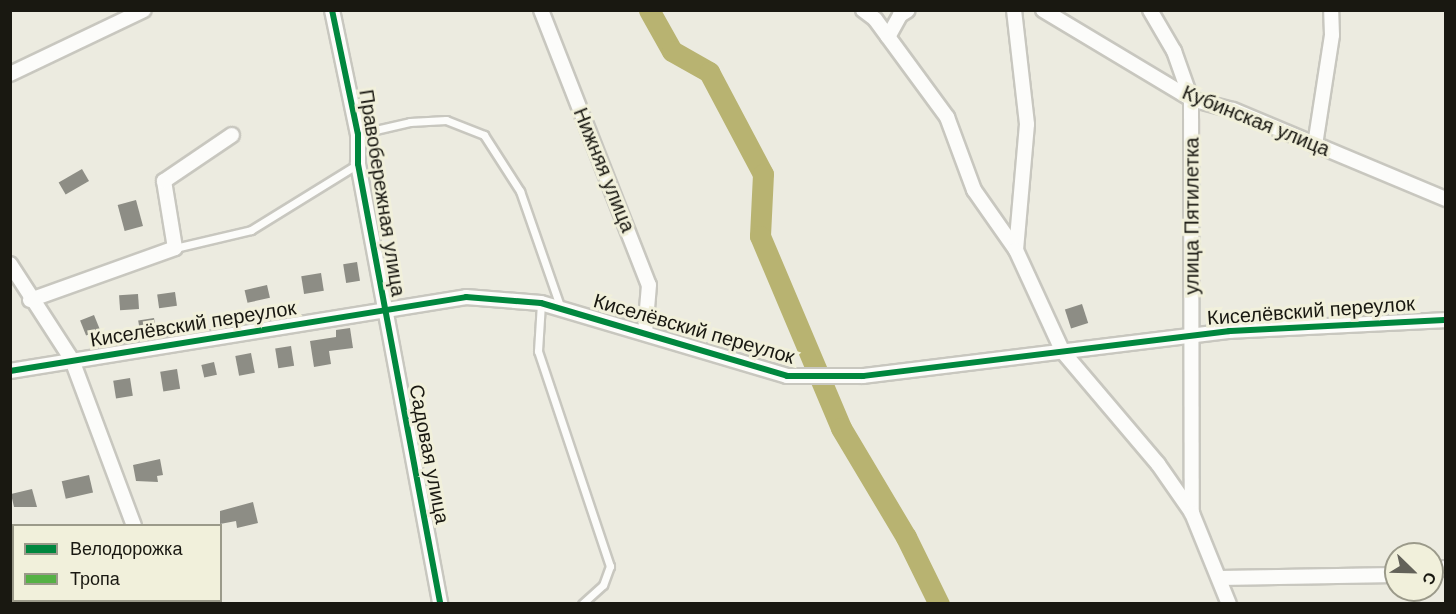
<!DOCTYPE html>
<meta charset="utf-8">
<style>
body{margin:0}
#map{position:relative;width:1456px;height:614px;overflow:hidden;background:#ecebe0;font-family:"DM Sans",sans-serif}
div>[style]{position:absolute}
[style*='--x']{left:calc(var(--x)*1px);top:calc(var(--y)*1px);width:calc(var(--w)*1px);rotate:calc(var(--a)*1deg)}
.river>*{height:21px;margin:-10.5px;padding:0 10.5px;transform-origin:10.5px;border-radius:10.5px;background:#b8b371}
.building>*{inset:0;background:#8d8d85;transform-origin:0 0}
.roads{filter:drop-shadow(2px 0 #c8c7bf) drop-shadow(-2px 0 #c8c7bf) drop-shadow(0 2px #c8c7bf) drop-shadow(0 -2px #c8c7bf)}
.service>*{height:7px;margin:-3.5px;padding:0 3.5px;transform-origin:3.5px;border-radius:3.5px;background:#fcfcfa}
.minor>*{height:14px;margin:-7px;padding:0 7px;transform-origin:7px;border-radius:7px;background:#fcfcfa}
.quiet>*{height:4.5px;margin-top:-2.25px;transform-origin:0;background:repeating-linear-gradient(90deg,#55b144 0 9px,transparent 0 13.5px)}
.cycleway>*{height:6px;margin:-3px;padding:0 3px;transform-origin:3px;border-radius:3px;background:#00873e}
span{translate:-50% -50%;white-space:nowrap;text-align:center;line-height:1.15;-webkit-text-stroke:6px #f1f0db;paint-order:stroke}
.street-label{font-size:20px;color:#191811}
.frame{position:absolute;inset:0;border:12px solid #191811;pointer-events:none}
.legend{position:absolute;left:12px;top:524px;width:210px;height:78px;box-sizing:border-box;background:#f1f0db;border:2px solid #9b9a8a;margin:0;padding:8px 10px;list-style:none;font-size:18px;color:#191811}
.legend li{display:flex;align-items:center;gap:12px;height:30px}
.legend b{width:30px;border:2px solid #9b9a8a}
.north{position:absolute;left:1384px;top:542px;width:60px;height:60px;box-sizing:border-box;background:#f1f0db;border:2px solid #9b9a8a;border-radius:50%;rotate:113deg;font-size:16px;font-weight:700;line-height:24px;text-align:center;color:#191811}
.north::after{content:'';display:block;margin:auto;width:21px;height:27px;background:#636259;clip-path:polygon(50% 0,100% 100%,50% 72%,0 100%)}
</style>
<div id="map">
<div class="river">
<div style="--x:649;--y:10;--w:47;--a:60.7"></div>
<div style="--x:672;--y:51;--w:43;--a:29.6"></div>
<div style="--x:709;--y:72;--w:115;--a:62.1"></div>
<div style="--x:763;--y:174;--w:62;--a:92.8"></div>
<div style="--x:760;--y:236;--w:208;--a:67.1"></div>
<div style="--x:841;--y:428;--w:127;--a:59.2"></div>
<div style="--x:906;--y:537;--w:75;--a:63.8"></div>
</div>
<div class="building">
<div style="left:82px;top:169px;width:14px;height:27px;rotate:60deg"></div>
<div style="left:136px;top:200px;width:27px;height:19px;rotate:75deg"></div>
<div style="left:357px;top:262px;width:19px;height:14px;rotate:81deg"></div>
<div style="left:321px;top:273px;width:18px;height:20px;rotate:81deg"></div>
<div style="left:267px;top:285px;width:13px;height:23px;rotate:77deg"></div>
<div style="left:175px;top:292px;width:14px;height:18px;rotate:82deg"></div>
<div style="left:138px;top:294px;width:15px;height:19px;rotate:86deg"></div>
<div style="left:1082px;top:304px;width:20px;height:18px;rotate:72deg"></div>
<div style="left:94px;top:315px;width:16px;height:15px;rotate:68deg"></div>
<div style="left:154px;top:318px;width:12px;height:16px;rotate:81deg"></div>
<div style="clip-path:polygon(350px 328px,353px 348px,329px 351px,331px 364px,314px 367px,310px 341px,336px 337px,336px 330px)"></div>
<div style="left:291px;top:346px;width:20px;height:16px;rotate:81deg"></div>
<div style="left:251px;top:353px;width:20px;height:16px;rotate:79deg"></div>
<div style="left:214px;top:362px;width:13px;height:13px;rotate:77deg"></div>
<div style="left:177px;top:369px;width:20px;height:17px;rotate:81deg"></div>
<div style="left:130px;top:378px;width:18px;height:17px;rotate:81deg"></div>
<div style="clip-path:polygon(160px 459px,163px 475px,157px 476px,158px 482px,136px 481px,133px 465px)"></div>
<div style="left:89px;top:475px;width:18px;height:28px;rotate:77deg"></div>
<div style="clip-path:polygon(32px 489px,37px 507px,14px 507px,11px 494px)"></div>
<div style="clip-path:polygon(253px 502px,258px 523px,237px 528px,236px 521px,220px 524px,220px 511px)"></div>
</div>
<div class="roads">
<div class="service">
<div style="--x:358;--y:134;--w:53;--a:-13"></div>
<div style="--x:410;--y:122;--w:36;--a:-3"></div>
<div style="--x:446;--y:120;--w:41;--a:21.5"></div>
<div style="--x:484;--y:135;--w:67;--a:57.3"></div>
<div style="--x:520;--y:191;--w:125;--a:70.8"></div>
<div style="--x:175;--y:248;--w:78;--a:-13.3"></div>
<div style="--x:251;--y:230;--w:126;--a:-31.7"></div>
<div style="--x:541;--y:303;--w:48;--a:93.6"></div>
<div style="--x:538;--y:351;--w:227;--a:71.5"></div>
<div style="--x:610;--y:566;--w:20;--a:110"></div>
<div style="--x:603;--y:585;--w:28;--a:138"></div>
</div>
<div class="minor">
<div style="--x:332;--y:10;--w:127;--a:78.2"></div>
<div style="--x:358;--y:134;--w:30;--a:90"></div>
<div style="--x:358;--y:164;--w:448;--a:79.4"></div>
<div style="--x:541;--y:10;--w:295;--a:68.6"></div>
<div style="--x:649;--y:285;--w:48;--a:94.8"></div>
<div style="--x:863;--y:10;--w:15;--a:37"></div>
<div style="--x:875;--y:19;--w:122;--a:53.7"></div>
<div style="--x:947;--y:117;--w:78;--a:69.7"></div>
<div style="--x:974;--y:190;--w:73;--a:55"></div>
<div style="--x:1016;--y:250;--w:126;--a:-85"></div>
<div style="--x:1027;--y:124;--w:115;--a:-96.5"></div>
<div style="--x:1043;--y:10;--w:173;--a:31"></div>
<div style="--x:1191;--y:99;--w:43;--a:14.7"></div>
<div style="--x:1233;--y:110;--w:231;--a:22.7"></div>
<div style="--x:1150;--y:10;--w:48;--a:59.7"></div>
<div style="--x:1174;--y:51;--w:51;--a:70.5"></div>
<div style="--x:1191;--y:99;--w:414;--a:89.9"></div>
<div style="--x:888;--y:37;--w:25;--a:-61"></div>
<div style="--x:900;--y:15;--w:9;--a:-32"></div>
<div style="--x:10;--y:74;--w:148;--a:-25.5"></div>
<div style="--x:1315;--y:145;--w:111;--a:-81.2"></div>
<div style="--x:1332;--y:35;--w:25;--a:-92"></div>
<div style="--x:1016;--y:250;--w:112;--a:65.3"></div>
<div style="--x:1063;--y:352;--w:147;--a:49.7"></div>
<div style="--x:1158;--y:464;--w:60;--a:55.2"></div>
<div style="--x:1192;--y:513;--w:98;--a:67.9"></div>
<div style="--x:10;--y:264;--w:114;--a:57.1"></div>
<div style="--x:72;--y:360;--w:177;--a:69.5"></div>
<div style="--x:30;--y:300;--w:154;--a:-19.7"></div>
<div style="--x:175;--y:248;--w:68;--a:-99.3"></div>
<div style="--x:164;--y:181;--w:82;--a:-34.1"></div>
<div style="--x:10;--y:371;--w:462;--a:-9.2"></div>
<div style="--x:466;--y:297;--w:75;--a:4.6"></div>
<div style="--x:541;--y:303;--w:257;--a:16.5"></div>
<div style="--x:787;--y:376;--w:76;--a:0"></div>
<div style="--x:863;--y:376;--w:369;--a:-7"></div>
<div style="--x:1229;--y:331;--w:217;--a:-2.9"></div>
<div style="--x:1432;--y:570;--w:14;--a:-8"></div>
<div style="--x:1220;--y:578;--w:176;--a:-1"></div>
<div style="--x:73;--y:603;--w:1;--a:90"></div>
</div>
</div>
<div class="quiet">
<div style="--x:32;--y:604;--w:52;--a:-4.4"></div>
</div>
<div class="cycleway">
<div style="--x:332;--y:10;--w:127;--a:78.2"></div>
<div style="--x:358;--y:134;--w:30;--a:90"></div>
<div style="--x:358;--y:164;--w:448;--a:79.4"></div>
<div style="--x:10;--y:371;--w:462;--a:-9.2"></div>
<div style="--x:466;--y:297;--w:75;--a:4.6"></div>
<div style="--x:541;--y:303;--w:257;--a:16.5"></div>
<div style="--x:787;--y:376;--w:76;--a:0"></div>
<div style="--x:863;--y:376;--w:369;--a:-7"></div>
<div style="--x:1229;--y:331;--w:217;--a:-2.9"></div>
</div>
<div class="street-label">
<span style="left:1256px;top:121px;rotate:22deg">Кубинская улица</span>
<span style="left:604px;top:170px;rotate:68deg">Нижняя улица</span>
<span style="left:382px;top:193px;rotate:81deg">Правобережная улица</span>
<span style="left:1192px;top:216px;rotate:-90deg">улица Пятилетка</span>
<span style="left:1311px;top:311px;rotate:-4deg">Киселёвский переулок</span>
<span style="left:193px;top:324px;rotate:-9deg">Киселёвский переулок</span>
<span style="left:694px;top:329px;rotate:16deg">Киселёвский переулок</span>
<span style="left:429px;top:454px;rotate:79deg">Садовая улица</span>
</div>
<div class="frame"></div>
<ul class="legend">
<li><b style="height:8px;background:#00873e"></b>Велодорожка</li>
<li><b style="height:8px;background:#55b144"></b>Тропа</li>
</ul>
<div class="north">С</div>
</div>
